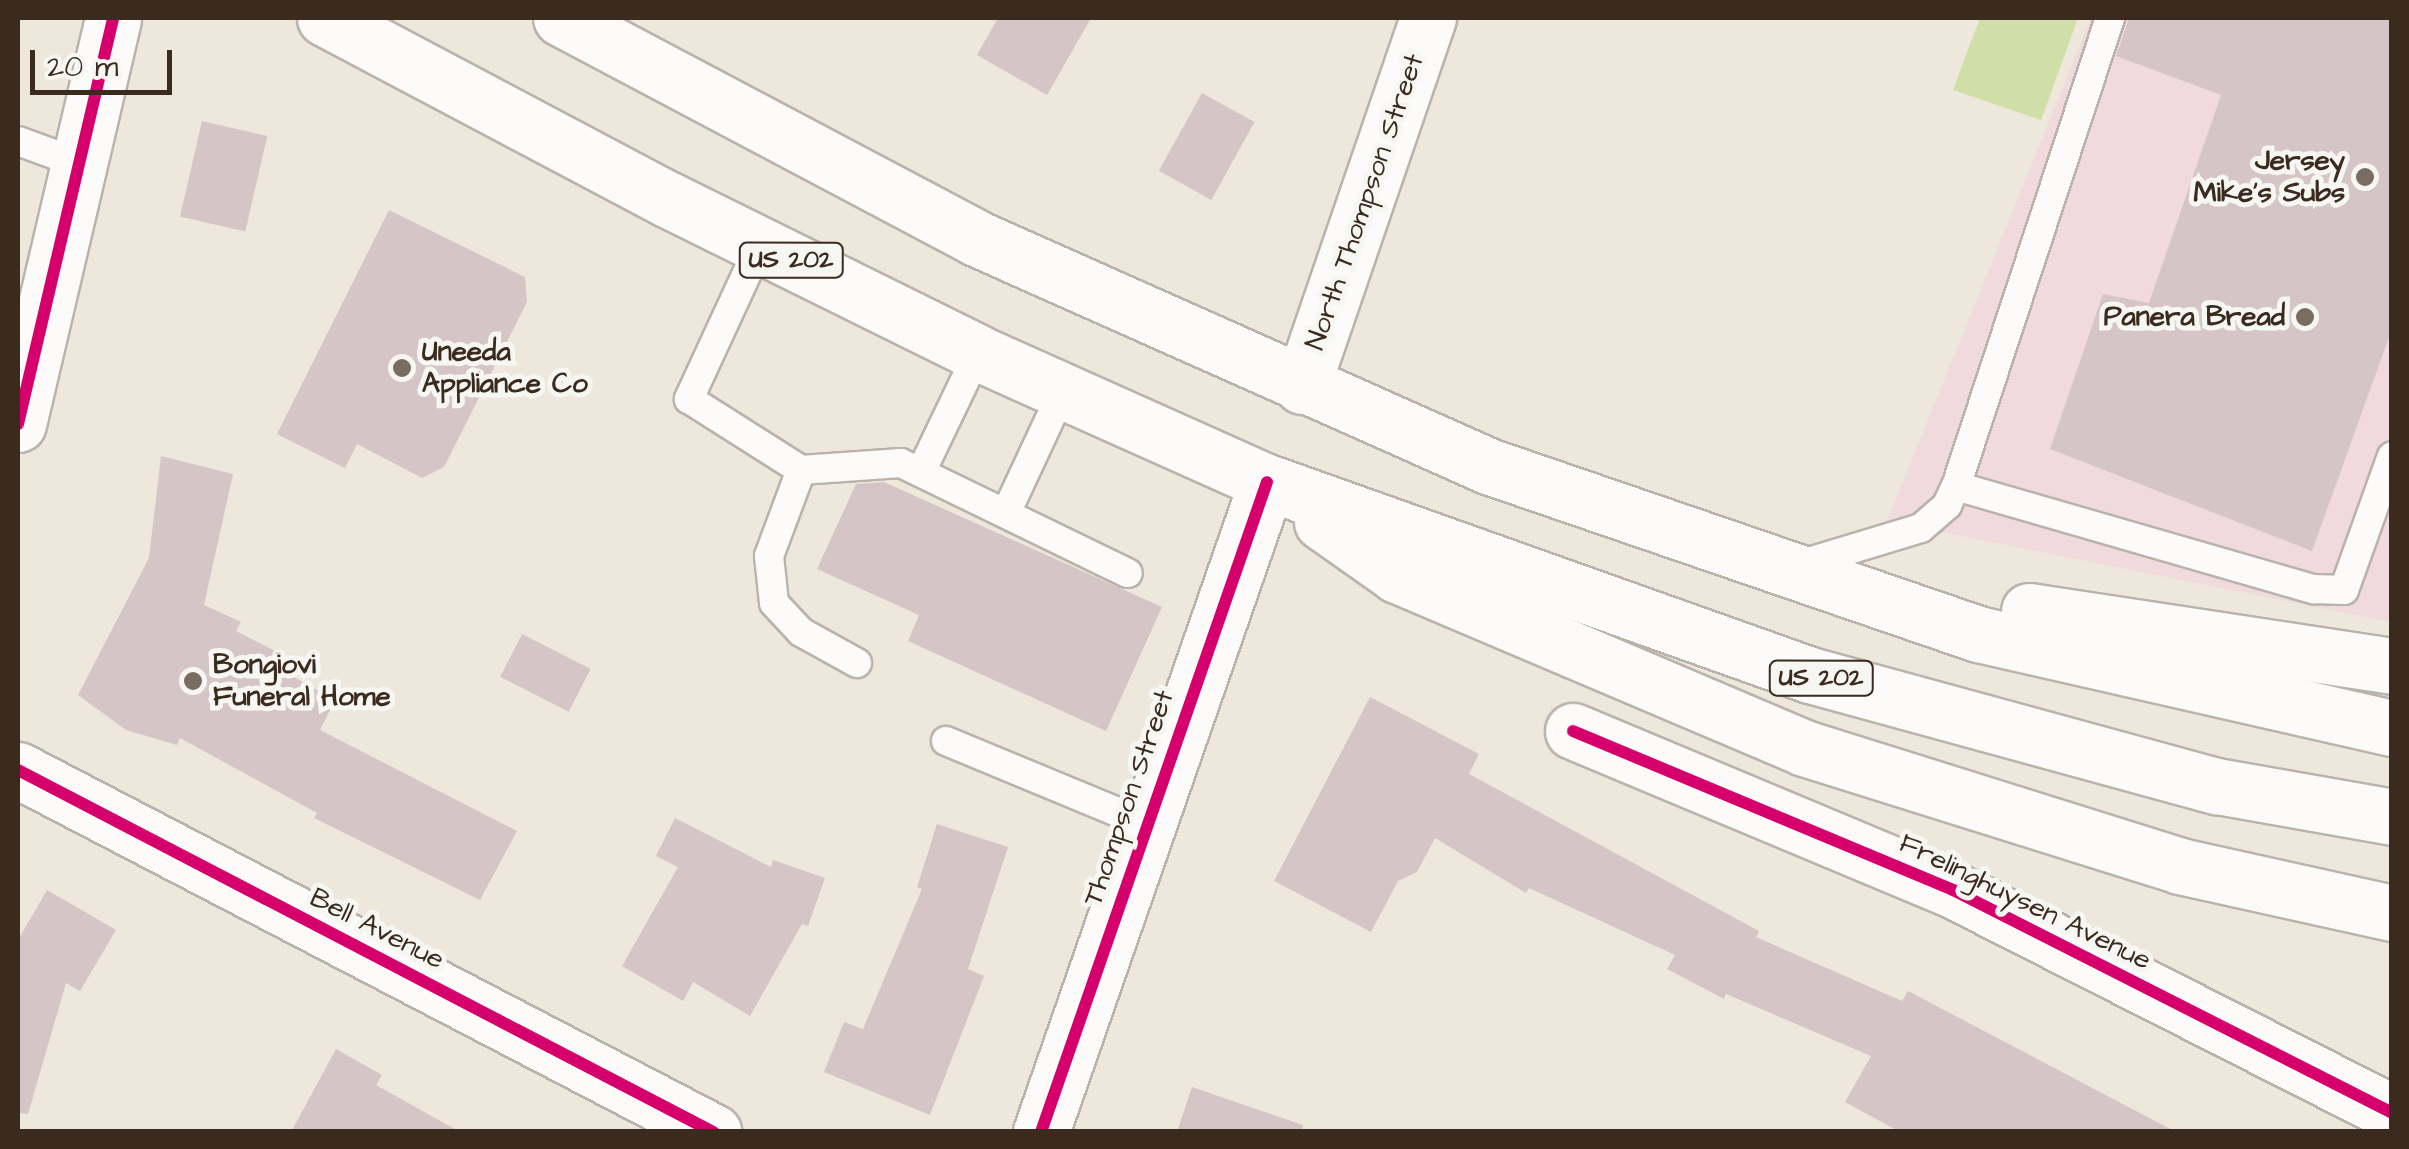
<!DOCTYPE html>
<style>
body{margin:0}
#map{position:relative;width:2409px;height:1149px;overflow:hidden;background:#ede7dc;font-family:"Architects Daughter",sans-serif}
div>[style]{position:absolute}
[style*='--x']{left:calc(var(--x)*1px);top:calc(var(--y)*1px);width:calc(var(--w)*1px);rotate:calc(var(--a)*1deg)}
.built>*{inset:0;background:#f0dade}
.green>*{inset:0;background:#d0dea8}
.building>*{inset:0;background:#d6c5c7;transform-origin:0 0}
.roads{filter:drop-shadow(2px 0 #b9b3ab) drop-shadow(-2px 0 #b9b3ab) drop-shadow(0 2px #b9b3ab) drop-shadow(0 -2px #b9b3ab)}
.service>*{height:28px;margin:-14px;padding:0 14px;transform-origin:14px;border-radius:14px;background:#fcfbfa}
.minor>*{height:55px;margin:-27.5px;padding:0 27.5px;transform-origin:27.5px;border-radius:27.5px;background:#fcfbfa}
.tertiary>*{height:55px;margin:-27.5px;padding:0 27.5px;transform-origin:27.5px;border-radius:27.5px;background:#fcfbfa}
.trunk>*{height:55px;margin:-27.5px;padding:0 27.5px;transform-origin:27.5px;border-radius:27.5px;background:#fcfbfa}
.cycleway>*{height:12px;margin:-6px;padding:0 6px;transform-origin:6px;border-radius:6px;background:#d6006c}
.dots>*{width:28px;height:28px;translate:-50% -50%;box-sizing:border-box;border:5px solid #f6f6f2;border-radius:50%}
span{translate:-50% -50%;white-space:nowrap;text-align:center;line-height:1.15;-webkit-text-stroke:10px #f6f6f2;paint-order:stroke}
.shield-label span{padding:2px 8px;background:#f6f6f2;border:2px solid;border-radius:8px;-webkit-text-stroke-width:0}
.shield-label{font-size:25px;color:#3b2a1e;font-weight:700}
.poi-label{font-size:28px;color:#3b2a1e;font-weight:700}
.right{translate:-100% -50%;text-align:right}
.left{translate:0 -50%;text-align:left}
.street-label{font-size:28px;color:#3b2a1e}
.frame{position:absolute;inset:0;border:20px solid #3b2a1e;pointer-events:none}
.scale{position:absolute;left:30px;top:50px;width:142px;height:45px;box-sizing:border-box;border:5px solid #3b2a1e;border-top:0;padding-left:12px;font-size:30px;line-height:35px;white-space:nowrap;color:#3b2a1e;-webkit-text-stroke:8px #f6f6f2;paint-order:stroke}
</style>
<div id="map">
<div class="built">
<div style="clip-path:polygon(2091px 18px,2391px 18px,2391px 622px,1887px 521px)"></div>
</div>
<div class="green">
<div style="clip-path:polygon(1980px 18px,2078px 18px,2041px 120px,1953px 90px)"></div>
</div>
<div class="building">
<div style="clip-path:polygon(998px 18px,1091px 18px,1047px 95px,977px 55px)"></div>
<div style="clip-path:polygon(2129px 18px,2392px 18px,2392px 329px,2312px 551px,2050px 449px,2103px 294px,2149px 303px,2221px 95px,2116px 56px)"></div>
<div style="left:1202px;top:93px;width:60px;height:89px;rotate:29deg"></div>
<div style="left:202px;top:121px;width:67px;height:98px;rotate:13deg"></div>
<div style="clip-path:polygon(389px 210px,525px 277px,527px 302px,444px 467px,422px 478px,357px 444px,345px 468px,277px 434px)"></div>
<div style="clip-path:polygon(161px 456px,233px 474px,204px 605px,241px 622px,236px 631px,281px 654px,276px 667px,335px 700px,320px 730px,517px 831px,480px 900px,314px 818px,317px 813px,180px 738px,177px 745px,126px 730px,78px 695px,149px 558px)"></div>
<div style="clip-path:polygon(884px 482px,1162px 607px,1106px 731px,908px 641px,919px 615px,817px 569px,856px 484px)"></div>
<div style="left:522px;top:634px;width:77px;height:48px;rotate:27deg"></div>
<div style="clip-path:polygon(1370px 697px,1479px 754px,1469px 774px,1759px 931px,1756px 937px,1902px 1001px,1908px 991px,2176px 1132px,1900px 1132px,1845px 1102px,1871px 1056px,1726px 994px,1724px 999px,1667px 969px,1675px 955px,1529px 888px,1526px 893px,1435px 838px,1417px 872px,1398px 881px,1371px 932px,1274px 881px)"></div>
<div style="clip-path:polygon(675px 818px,771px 867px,773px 860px,825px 878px,808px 926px,802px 924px,750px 1016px,693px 982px,683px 1001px,622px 966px,678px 867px,656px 856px)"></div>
<div style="clip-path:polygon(937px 824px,1008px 847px,968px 969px,984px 976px,930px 1115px,824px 1072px,844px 1022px,863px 1029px,922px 889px,917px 887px)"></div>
<div style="clip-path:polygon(47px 890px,116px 930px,80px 991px,66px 983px,28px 1114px,18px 1113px,18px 940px)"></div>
<div style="clip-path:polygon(336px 1049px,382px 1075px,376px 1085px,460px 1132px,291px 1132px)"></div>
<div style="clip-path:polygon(1192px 1087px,1303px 1125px,1302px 1132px,1177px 1132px)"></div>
</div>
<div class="roads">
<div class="service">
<div style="--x:2110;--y:18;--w:493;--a:108.2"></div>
<div style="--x:1956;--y:486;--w:373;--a:16.1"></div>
<div style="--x:2314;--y:589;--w:30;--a:2"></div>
<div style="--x:2344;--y:590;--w:142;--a:-70.3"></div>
<div style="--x:18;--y:141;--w:64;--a:20.1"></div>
<div style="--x:760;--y:245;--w:170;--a:114.8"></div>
<div style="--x:689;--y:399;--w:133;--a:32.4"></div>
<div style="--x:801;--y:470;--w:92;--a:110.4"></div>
<div style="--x:769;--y:556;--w:47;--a:83.9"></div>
<div style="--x:774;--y:603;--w:40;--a:47"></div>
<div style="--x:801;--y:632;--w:64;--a:29"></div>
<div style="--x:801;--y:470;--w:100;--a:-4"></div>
<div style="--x:901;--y:463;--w:252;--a:25.9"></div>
<div style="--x:921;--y:472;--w:132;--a:-64.4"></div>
<div style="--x:1006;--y:513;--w:135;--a:-65"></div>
<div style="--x:1799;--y:565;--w:127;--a:-16.9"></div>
<div style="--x:1921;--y:528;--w:35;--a:-41"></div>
<div style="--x:1947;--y:505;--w:21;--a:-65"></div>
<div style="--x:946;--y:741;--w:214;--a:22.5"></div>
</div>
<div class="minor">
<div style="--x:1302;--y:386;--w:389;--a:-71.1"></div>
<div style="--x:18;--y:424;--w:417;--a:-76.8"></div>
<div style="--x:18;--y:770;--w:784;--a:27.51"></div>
<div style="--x:1041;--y:1132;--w:688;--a:-70.83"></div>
</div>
<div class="tertiary">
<div style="--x:1573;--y:731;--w:412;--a:22.7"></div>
<div style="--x:1953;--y:890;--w:492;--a:26.9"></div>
</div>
<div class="trunk">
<div style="--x:325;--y:18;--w:387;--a:27.9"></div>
<div style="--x:667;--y:199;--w:347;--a:26.3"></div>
<div style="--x:978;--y:353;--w:316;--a:24.1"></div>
<div style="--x:1267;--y:482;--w:576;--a:19.57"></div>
<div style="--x:1810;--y:675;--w:422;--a:15.3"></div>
<div style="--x:2217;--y:786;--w:178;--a:10"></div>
<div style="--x:561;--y:18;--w:470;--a:27.9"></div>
<div style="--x:976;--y:238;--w:560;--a:24"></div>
<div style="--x:1488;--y:466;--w:518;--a:18.92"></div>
<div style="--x:1978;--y:634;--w:425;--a:12.8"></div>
<div style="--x:1322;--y:522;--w:92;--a:35.2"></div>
<div style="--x:1397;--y:575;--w:442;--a:23"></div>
<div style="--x:1804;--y:748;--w:394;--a:17.4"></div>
<div style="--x:2180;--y:866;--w:217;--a:12.5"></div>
<div style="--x:2029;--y:611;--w:367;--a:8.6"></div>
</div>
</div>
<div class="cycleway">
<div style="--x:18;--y:424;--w:417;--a:-76.8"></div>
<div style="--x:1573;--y:731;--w:412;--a:22.7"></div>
<div style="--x:1953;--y:890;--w:492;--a:26.9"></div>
<div style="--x:18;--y:770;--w:784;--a:27.51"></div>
<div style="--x:1041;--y:1132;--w:688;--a:-70.83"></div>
</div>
<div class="dots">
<div style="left:2365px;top:177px;background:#796c60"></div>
<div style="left:2305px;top:317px;background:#796c60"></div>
<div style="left:402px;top:368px;background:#796c60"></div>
<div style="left:193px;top:681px;background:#796c60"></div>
</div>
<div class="shield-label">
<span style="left:791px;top:260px">US 202</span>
<span style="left:1821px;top:678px">US 202</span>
</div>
<div class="poi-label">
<span class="right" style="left:2345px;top:177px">Jersey<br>Mike's Subs</span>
<span class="right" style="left:2285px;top:317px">Panera Bread</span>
<span class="left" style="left:422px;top:368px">Uneeda<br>Appliance Co</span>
<span class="left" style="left:213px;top:681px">Bongiovi<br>Funeral Home</span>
</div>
<div class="street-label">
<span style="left:1365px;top:202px;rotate:-71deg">North Thompson Street</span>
<span style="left:1129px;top:798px;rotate:-71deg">Thompson Street</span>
<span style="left:2025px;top:902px;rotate:26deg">Frelinghuysen Avenue</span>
<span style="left:377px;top:929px;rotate:27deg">Bell Avenue</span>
</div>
<div class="frame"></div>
<div class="scale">20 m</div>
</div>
